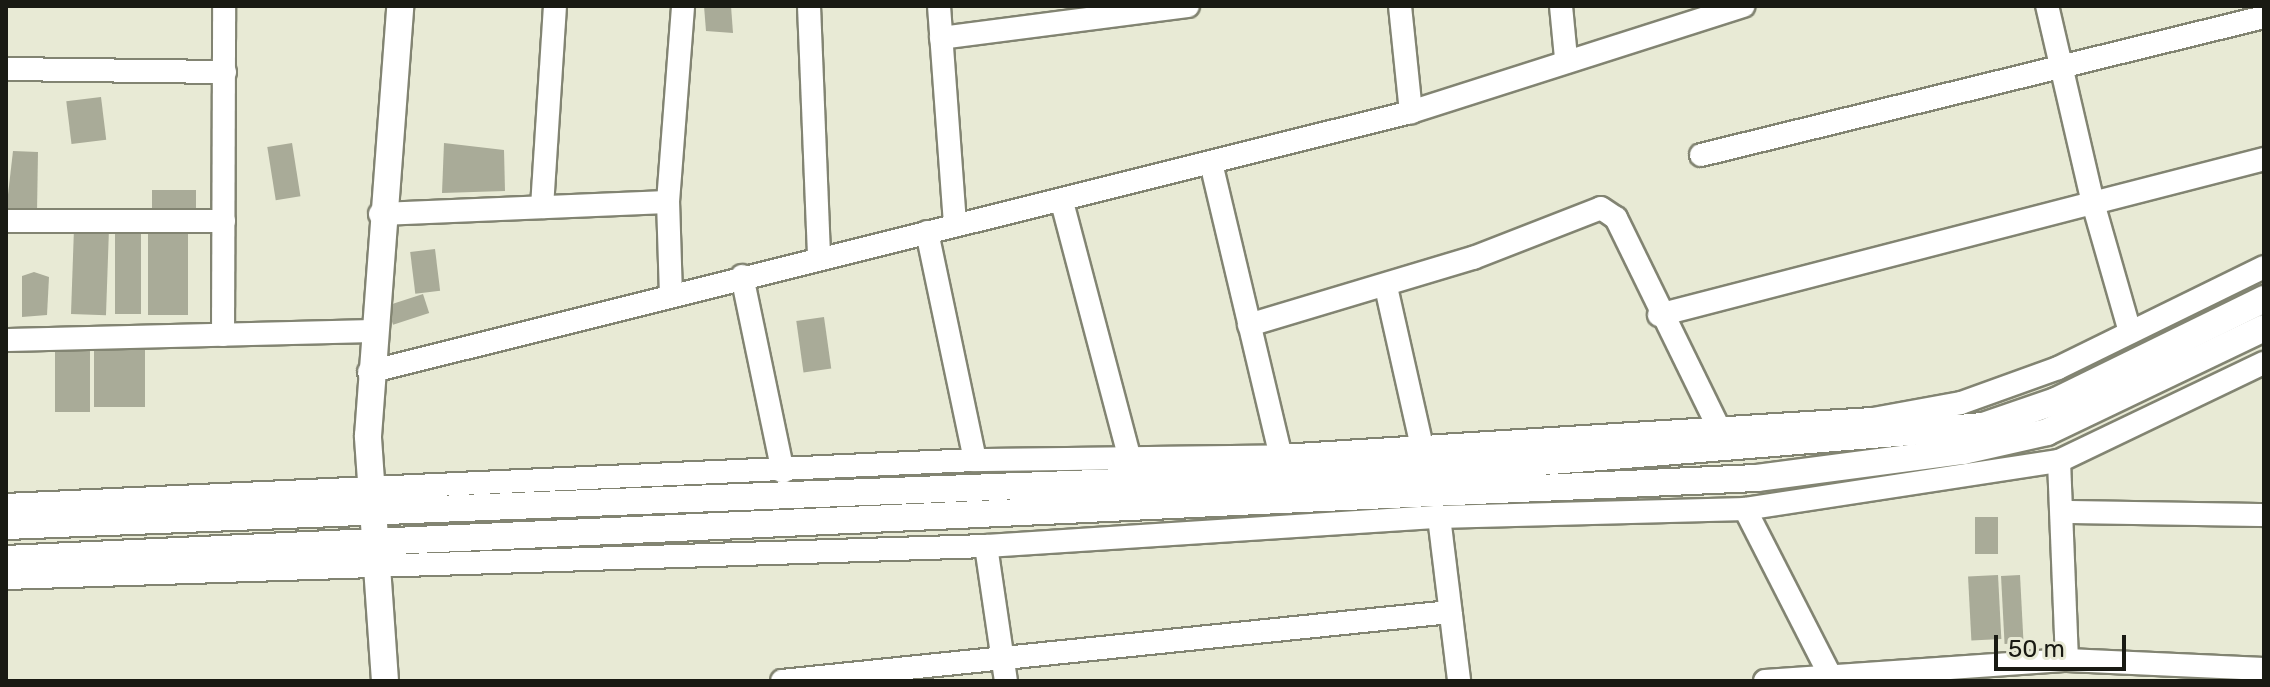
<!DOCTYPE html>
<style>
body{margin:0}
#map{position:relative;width:2270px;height:687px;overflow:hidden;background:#e8ead5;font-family:Rubik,sans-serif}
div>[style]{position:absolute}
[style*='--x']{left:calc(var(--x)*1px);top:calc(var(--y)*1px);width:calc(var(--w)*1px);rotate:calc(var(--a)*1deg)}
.building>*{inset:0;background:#a9ab98;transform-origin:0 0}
.roads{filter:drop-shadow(2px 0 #828472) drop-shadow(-2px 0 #828472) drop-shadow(0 2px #828472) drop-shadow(0 -2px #828472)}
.minor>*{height:22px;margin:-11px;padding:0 11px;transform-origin:11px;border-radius:11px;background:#fff}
.tertiary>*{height:26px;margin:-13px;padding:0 13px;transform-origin:13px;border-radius:13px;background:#fff}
span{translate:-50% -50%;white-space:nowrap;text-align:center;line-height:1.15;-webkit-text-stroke:6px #e8ead5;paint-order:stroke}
.frame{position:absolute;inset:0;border:8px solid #191a13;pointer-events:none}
.scale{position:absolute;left:1994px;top:635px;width:132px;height:36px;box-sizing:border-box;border:4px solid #191a13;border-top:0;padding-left:10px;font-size:24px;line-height:28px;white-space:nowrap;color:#191a13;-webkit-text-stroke:6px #e8ead5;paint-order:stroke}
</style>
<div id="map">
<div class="building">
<div style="clip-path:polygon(704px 6px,731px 6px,733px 33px,706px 31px)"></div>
<div style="left:101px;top:97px;width:43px;height:35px;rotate:83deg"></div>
<div style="left:292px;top:143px;width:54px;height:25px;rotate:81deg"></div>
<div style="clip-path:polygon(444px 143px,504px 150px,505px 191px,442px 193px)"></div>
<div style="clip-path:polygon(13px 151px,38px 152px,37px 212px,6px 212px)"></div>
<div style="left:152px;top:190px;width:44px;height:19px"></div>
<div style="left:74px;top:228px;width:35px;height:86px;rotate:2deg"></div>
<div style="left:141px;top:228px;width:86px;height:26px;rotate:90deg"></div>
<div style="left:148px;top:231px;width:40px;height:84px"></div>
<div style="left:435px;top:249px;width:42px;height:25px;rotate:83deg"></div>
<div style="clip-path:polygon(34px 272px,49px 277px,47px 315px,22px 317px,22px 276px)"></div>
<div style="left:423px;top:294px;width:20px;height:38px;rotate:72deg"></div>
<div style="left:824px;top:317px;width:52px;height:28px;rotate:82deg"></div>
<div style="left:55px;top:343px;width:35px;height:69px"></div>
<div style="left:94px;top:345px;width:51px;height:62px"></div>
<div style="left:1975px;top:517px;width:23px;height:37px"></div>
<div style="left:1998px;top:575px;width:64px;height:30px;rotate:87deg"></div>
<div style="left:2020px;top:575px;width:68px;height:19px;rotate:87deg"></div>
</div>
<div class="roads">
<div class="minor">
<div style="--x:809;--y:6;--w:252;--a:87.7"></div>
<div style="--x:939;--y:6;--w:220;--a:85.8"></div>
<div style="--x:1400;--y:6;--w:107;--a:84.1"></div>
<div style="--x:1561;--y:6;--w:52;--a:84.5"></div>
<div style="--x:941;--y:38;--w:249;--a:-7.4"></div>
<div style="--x:6;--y:69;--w:219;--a:0.8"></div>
<div style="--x:1701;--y:155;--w:580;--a:-13.77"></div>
<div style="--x:1211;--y:163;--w:301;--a:76.6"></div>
<div style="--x:1062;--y:202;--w:266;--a:75.2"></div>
<div style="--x:542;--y:207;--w:201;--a:-86.3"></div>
<div style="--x:380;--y:214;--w:288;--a:-2.4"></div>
<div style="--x:6;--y:221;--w:218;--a:0"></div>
<div style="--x:927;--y:232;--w:233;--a:78.1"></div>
<div style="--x:742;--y:276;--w:200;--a:78.2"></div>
<div style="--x:1386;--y:287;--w:164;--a:77.3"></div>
<div style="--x:671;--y:296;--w:94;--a:-91.8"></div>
<div style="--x:668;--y:202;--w:197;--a:-85.6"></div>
<div style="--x:1659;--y:315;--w:448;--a:-14.5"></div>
<div style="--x:2093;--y:203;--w:202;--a:-103.1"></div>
<div style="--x:1249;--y:325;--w:234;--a:-16.7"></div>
<div style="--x:1473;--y:258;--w:137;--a:-21.3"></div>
<div style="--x:1601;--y:208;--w:18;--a:34"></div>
<div style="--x:1616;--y:218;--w:236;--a:63.9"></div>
<div style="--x:2130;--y:332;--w:134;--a:-106"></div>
<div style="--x:2093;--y:203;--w:177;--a:-14.4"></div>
<div style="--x:223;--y:335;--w:329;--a:-89.8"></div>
<div style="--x:6;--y:340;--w:366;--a:-1.4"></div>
<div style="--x:369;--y:372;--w:1074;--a:-14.01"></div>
<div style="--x:1411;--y:112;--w:349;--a:-17.7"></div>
<div style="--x:2059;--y:461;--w:199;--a:87.7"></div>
<div style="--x:6;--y:505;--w:970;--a:-2.66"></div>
<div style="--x:975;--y:460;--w:306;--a:-0.7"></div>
<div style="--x:1281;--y:456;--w:593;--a:-3.58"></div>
<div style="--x:1873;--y:419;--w:89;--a:-10.3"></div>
<div style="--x:1961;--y:403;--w:103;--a:-19.8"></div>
<div style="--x:2058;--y:368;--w:229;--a:-26.1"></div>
<div style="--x:1745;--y:509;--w:186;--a:62.9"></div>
<div style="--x:2066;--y:512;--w:198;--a:0.9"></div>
<div style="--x:1439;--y:517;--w:165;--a:83"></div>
<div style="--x:986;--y:546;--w:136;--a:81.6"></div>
<div style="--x:6;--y:578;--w:981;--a:-1.87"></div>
<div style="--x:986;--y:546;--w:454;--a:-3.7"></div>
<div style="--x:1439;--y:517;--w:306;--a:-1.5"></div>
<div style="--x:1745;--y:509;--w:318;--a:-8.7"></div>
<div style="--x:2059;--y:461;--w:227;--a:-25.6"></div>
<div style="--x:782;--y:681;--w:672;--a:-5.9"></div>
<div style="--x:1765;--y:681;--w:303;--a:-4"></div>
<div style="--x:2067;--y:660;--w:197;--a:2.6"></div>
</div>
<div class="tertiary">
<div style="--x:6;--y:526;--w:1448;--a:-2.26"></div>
<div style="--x:1453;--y:469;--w:532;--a:-4.64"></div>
<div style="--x:1983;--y:426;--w:77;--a:-18.9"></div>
<div style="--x:2056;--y:401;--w:232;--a:-26.1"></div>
<div style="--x:6;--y:559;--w:1753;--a:-2.65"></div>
<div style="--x:1757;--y:478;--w:208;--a:-7.5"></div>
<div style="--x:1963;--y:451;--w:86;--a:-12.7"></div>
<div style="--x:2047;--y:432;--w:241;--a:-25.6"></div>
<div style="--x:385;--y:681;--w:246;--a:-94"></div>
<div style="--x:368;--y:436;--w:431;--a:-85.7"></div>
</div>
</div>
<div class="frame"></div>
<div class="scale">50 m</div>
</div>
